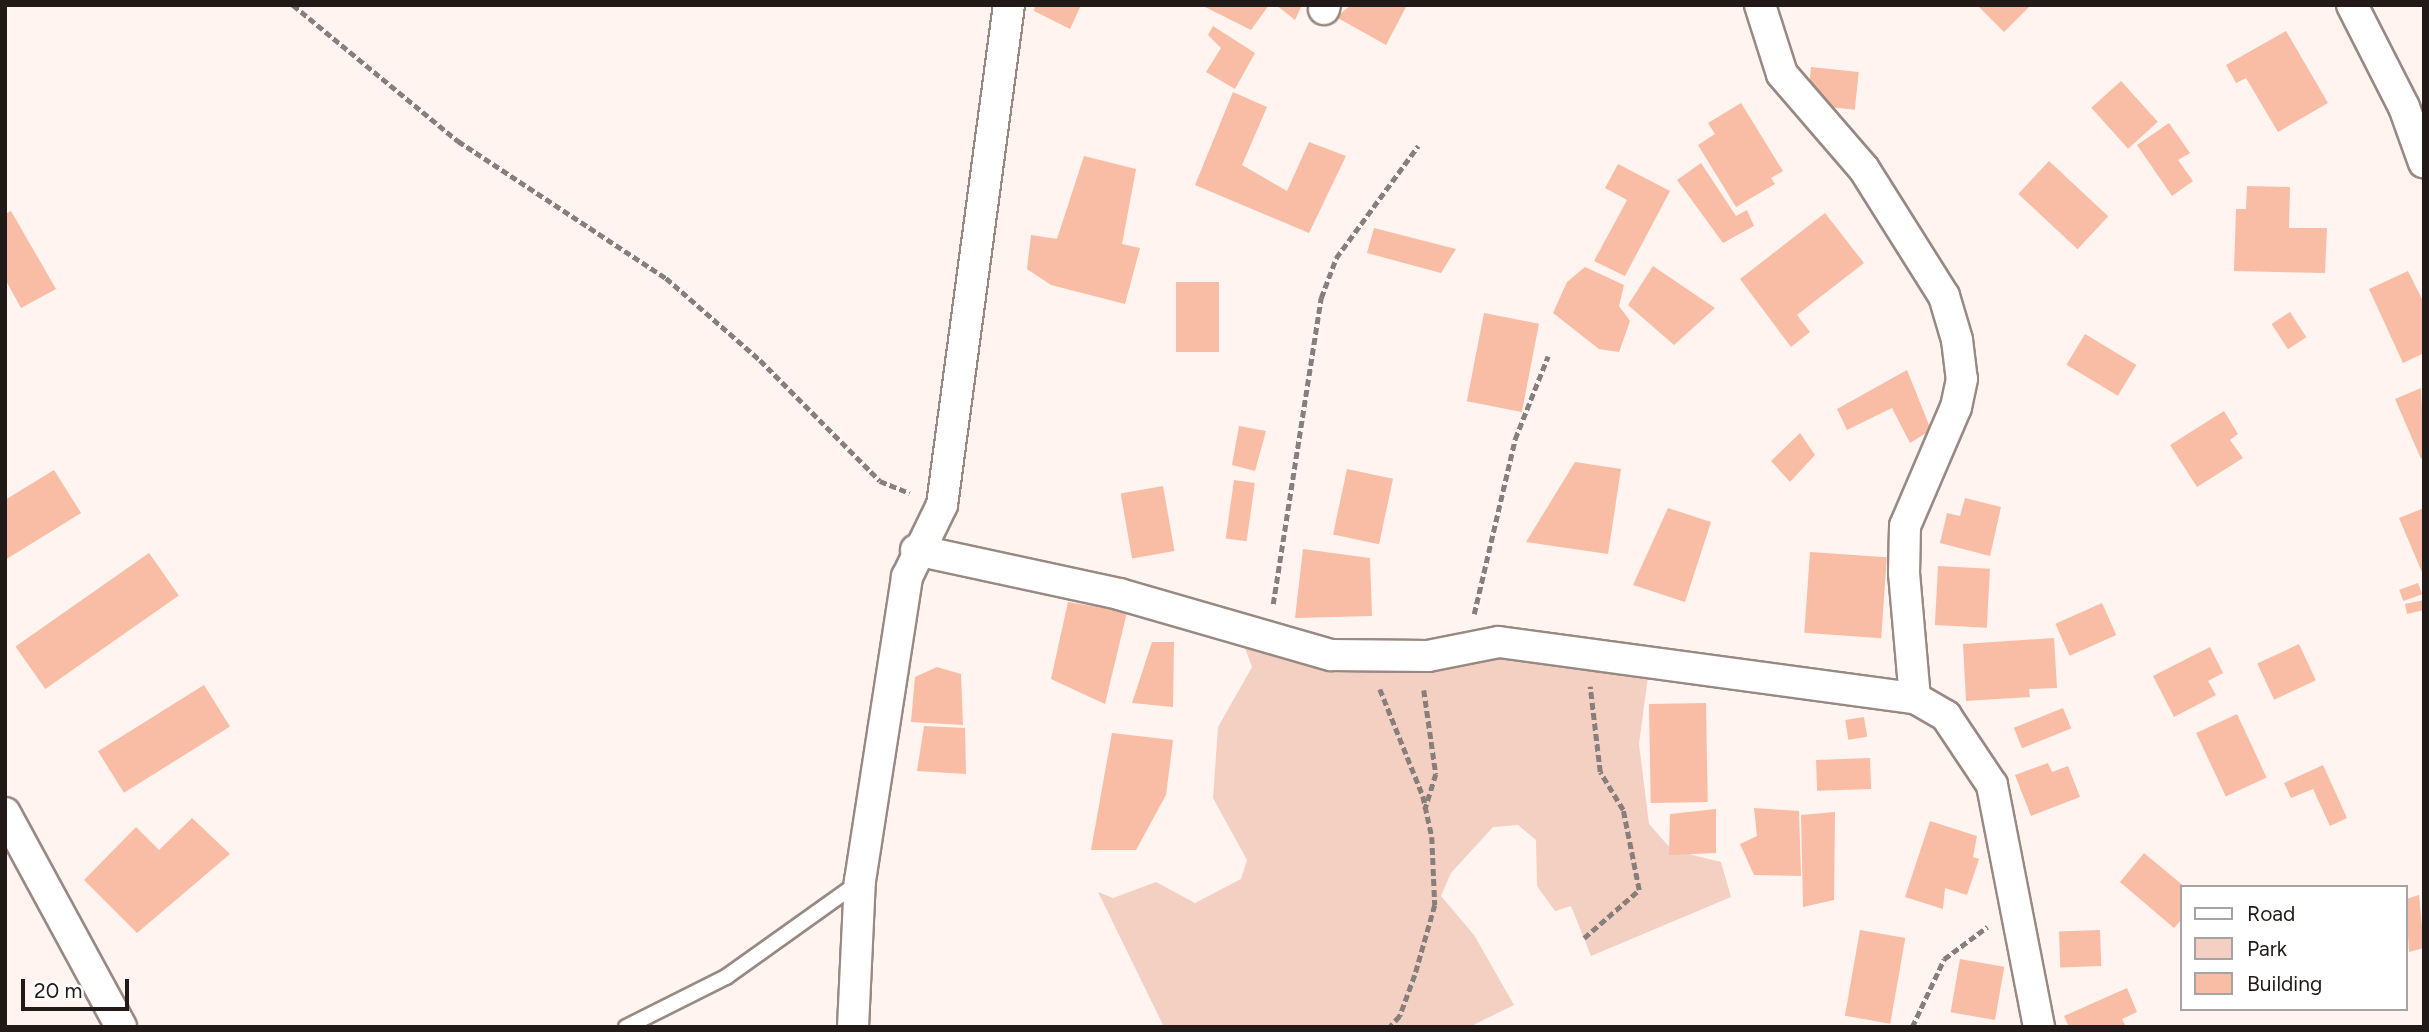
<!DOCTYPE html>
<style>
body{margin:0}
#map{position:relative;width:2429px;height:1032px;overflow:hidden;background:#fff4f0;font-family:Figtree,sans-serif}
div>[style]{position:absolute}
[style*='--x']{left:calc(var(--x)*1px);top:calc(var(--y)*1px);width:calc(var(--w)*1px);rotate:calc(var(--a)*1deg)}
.green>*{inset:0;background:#f3d0c1}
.building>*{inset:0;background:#f8bda4;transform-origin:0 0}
.path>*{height:4.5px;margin-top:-2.25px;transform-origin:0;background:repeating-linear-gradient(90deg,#887f7c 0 7px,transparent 0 10.5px)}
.roads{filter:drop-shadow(2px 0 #998983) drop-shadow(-2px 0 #998983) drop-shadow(0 2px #998983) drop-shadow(0 -2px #998983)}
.service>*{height:14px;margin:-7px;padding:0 7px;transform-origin:7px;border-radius:7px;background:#fff}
.minor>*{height:30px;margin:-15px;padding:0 15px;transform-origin:15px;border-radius:15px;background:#fff}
span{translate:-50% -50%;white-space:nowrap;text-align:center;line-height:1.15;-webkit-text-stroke:6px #fff;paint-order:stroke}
.frame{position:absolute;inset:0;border:7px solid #211a18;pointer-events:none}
.legend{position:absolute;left:2180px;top:885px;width:228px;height:126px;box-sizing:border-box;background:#fff;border:2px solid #a6a3a3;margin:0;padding:9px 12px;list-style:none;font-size:21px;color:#211a18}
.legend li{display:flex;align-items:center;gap:14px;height:35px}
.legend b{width:35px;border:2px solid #a6a3a3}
.scale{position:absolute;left:21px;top:979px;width:108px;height:32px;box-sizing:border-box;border:4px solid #211a18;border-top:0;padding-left:9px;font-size:21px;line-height:24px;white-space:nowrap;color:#211a18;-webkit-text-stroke:5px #fff;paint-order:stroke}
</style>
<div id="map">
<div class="green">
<div style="clip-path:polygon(1237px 626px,1331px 655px,1499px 642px,1649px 669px,1639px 744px,1649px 824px,1672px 850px,1721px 862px,1731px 897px,1591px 956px,1571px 906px,1555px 911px,1537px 886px,1536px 840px,1518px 825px,1493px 827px,1451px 873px,1441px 896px,1474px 935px,1514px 1005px,1469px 1027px,1164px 1027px,1098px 892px,1113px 898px,1156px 882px,1195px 903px,1241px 879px,1247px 860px,1213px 798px,1218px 727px,1252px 667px)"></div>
</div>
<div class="building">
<div style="clip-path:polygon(1035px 5px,1081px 5px,1070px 29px,1034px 11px)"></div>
<div style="clip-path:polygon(1201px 5px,1269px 5px,1251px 30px)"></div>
<div style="clip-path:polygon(1276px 5px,1302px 5px,1295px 20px)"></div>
<div style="clip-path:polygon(1351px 5px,1407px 5px,1386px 45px,1336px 17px)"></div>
<div style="clip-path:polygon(1977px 5px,2031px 5px,2004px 32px)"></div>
<div style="clip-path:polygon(1213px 26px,1255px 53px,1235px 89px,1206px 72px,1221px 48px,1208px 35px)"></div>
<div style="clip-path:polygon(2286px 31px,2328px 103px,2278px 132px,2246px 78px,2236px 83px,2226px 65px)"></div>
<div style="left:1811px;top:67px;width:48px;height:38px;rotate:6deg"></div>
<div style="left:2121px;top:81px;width:55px;height:40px;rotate:48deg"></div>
<div style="clip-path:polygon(1233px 92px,1267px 107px,1242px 165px,1287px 191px,1309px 142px,1346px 156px,1309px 233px,1195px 185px)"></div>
<div style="clip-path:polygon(1741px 103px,1783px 171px,1771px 178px,1775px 184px,1736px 207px,1698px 145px,1715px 134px,1708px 123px)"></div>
<div style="clip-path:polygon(2169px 123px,2190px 153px,2178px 160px,2193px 181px,2172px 196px,2137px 145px)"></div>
<div style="clip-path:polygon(1084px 156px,1136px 169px,1122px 244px,1140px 248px,1125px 304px,1051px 285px,1027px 269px,1031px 235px,1057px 239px)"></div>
<div style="left:2049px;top:161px;width:81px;height:45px;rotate:43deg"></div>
<div style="clip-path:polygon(1701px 163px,1736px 216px,1747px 210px,1754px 226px,1723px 243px,1677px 180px)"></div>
<div style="clip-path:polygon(1618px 164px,1670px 191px,1625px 276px,1594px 261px,1627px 200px,1605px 188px)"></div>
<div style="clip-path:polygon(2247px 186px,2290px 187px,2289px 228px,2327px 228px,2325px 273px,2234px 271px,2236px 209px,2246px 209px)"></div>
<div style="clip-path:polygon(11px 211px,56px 289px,21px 308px,5px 279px,5px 214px)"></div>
<div style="clip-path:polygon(1825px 213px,1864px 263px,1797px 315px,1810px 332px,1791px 347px,1740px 279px)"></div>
<div style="clip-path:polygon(1374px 228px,1456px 249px,1441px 273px,1367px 253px)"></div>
<div style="clip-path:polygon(1653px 266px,1715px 308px,1674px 345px,1628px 305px)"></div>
<div style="clip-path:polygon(1585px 267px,1624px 285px,1619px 306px,1630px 321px,1619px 352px,1599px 349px,1553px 313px,1567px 282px)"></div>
<div style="clip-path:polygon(2408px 271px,2424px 303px,2424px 353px,2403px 363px,2369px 289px)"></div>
<div style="left:1176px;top:282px;width:43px;height:70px"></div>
<div style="left:2290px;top:312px;width:30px;height:22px;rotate:57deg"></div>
<div style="left:1484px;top:313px;width:56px;height:90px;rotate:11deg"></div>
<div style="left:2085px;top:334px;width:60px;height:36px;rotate:31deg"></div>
<div style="clip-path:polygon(1907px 370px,1931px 430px,1910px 443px,1892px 408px,1847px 430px,1837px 409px)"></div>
<div style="clip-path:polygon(2421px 388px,2424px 457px,2421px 459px,2395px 399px)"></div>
<div style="clip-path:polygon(2224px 411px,2238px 434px,2230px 440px,2243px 458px,2197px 487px,2170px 445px)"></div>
<div style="clip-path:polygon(1239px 426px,1266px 431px,1255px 471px,1232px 465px)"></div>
<div style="clip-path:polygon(1800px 433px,1815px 455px,1790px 482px,1771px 461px)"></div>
<div style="clip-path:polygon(1575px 462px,1621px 469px,1608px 554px,1526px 542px)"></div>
<div style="left:1347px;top:469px;width:47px;height:67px;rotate:12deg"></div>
<div style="clip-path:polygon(54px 470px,81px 513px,5px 560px,5px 500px)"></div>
<div style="left:1234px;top:480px;width:21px;height:59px;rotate:8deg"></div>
<div style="left:1163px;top:486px;width:66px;height:43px;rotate:80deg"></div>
<div style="clip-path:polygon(1965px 498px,2001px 507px,1990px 556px,1940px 543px,1947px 513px,1960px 516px)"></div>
<div style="clip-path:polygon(1668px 508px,1711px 522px,1685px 602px,1633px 585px)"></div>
<div style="clip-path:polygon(2424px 508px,2424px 577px,2399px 518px)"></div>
<div style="clip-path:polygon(1303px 549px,1370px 558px,1372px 616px,1295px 618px)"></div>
<div style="left:1810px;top:552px;width:77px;height:81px;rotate:4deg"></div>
<div style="left:149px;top:553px;width:52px;height:163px;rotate:55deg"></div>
<div style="left:1938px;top:566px;width:52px;height:59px;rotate:3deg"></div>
<div style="left:2418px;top:583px;width:12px;height:20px;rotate:70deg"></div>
<div style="clip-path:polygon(2424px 600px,2424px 610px,2407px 614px,2405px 604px)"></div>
<div style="clip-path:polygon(1068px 602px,1127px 612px,1105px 704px,1051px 679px)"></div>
<div style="left:2102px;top:603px;width:35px;height:51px;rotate:66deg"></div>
<div style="clip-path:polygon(2054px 638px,2057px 688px,2029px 689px,2030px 697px,1966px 701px,1963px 644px)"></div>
<div style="clip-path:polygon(1152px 642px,1174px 642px,1173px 707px,1132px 703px)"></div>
<div style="left:2299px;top:644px;width:40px;height:46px;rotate:65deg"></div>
<div style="clip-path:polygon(2210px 647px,2223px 673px,2208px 681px,2216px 695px,2174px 717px,2153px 676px)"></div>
<div style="clip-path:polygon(937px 667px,961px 674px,963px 725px,911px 722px,915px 677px)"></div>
<div style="left:204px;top:685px;width:49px;height:125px;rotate:58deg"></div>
<div style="left:1706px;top:703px;width:99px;height:57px;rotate:89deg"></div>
<div style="left:2063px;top:708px;width:22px;height:53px;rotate:68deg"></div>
<div style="left:2237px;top:714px;width:70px;height:45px;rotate:65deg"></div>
<div style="left:1864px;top:717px;width:20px;height:19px;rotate:81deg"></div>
<div style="clip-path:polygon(924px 726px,965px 728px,966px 774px,917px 771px)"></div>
<div style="clip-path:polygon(1112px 733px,1173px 740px,1166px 795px,1136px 850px,1091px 850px)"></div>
<div style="left:1870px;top:758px;width:31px;height:54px;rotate:88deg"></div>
<div style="clip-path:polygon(2048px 763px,2052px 772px,2068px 766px,2080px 797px,2031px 816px,2015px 775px)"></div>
<div style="clip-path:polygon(2323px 765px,2347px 818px,2330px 826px,2313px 789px,2291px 798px,2284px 783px)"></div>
<div style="clip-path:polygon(1754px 808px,1799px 811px,1801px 876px,1754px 875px,1740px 844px,1757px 836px)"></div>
<div style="clip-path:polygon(1716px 809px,1716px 853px,1669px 855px,1670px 814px)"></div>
<div style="clip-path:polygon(1835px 812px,1834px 900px,1803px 907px,1801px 815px)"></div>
<div style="clip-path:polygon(192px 818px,230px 854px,137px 933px,84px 880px,136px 827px,159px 850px)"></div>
<div style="clip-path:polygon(1930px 821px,1977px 836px,1973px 857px,1979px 859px,1967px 895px,1945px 888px,1943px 909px,1905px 897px)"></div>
<div style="clip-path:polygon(2144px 853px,2185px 887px,2182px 919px,2174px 928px,2120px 882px)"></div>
<div style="clip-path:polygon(2419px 895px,2424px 948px,2409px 952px,2406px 899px)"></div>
<div style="left:1860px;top:930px;width:46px;height:87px;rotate:10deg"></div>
<div style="left:2100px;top:930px;width:36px;height:41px;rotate:88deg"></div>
<div style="left:1960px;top:959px;width:45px;height:54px;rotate:10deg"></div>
<div style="clip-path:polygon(2127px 988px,2137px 1012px,2122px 1019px,2126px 1027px,2069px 1027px,2064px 1016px)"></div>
</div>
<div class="path">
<div style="--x:293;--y:5;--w:214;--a:39.5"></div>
<div style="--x:458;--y:141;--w:249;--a:33.4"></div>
<div style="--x:666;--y:278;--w:125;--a:41.1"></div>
<div style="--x:760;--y:360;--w:170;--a:45.2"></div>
<div style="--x:880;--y:481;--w:32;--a:22"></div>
<div style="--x:1273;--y:604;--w:310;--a:-81.1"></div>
<div style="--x:1321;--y:298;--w:43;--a:-69.4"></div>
<div style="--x:1336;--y:258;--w:139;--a:-53.8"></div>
<div style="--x:1474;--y:614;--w:180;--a:-76.8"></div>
<div style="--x:1515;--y:439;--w:89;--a:-68.3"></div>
<div style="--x:1380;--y:689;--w:115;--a:68.1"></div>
<div style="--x:1423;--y:796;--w:42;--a:77.6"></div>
<div style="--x:1432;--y:837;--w:68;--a:87.5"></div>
<div style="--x:1435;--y:905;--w:73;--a:105.9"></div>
<div style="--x:1415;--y:975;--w:44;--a:110.1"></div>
<div style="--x:1400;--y:1016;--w:15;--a:132"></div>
<div style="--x:1424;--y:690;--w:85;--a:81.9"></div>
<div style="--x:1436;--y:774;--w:37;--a:107"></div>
<div style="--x:1584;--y:938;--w:73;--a:-41.1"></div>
<div style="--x:1639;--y:890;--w:82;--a:-101.3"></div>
<div style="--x:1623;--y:810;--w:44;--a:-121.2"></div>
<div style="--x:1600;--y:772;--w:86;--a:-96.7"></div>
<div style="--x:1912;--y:1027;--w:75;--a:-64.8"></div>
<div style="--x:1944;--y:959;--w:54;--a:-36.7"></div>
</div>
<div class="roads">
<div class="service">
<div style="--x:626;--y:1027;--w:112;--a:-26.6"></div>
<div style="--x:726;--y:977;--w:163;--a:-35.5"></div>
</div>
<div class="minor">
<div style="--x:1760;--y:5;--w:72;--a:72.3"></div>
<div style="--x:1782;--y:74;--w:125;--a:49.2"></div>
<div style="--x:1864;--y:169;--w:150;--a:57.8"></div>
<div style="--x:1944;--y:296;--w:46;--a:73.5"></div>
<div style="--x:1957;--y:340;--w:39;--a:83"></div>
<div style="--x:1962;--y:379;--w:29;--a:102"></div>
<div style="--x:1956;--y:407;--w:129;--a:113.2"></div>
<div style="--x:1905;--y:526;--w:47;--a:91.2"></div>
<div style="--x:1904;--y:573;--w:125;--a:85"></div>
<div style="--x:1915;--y:698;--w:36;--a:30"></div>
<div style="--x:1946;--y:716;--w:83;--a:56.3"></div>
<div style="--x:1992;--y:785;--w:247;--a:79"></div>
<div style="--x:2352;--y:5;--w:114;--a:63"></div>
<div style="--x:2404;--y:107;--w:59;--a:70.3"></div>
<div style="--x:1324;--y:9;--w:4;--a:-76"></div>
<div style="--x:916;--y:550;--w:208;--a:12.2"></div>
<div style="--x:1119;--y:594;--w:221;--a:16.1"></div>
<div style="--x:1331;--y:655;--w:97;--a:0.6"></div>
<div style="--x:1428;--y:656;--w:72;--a:-11.2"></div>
<div style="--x:1499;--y:642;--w:420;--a:7.7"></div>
<div style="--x:5;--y:813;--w:243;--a:61.5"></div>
<div style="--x:853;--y:1027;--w:146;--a:-87.3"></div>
<div style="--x:860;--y:881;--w:308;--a:-81.2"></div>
<div style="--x:907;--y:577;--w:80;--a:-64.1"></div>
<div style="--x:942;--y:505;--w:504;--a:-82.37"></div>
</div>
</div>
<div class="frame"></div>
<ul class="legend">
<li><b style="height:9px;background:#fff"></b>Road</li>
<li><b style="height:19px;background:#f3d0c1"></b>Park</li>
<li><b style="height:19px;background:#f8bda4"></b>Building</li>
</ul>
<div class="scale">20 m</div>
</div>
